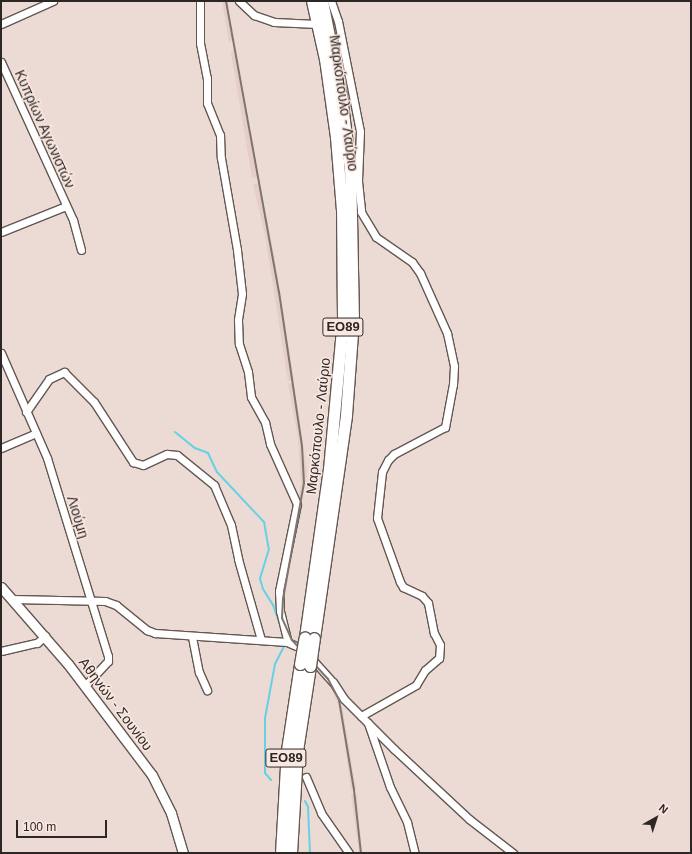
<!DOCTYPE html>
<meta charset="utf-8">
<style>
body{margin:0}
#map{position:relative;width:692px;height:854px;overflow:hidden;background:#ebdbd4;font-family:Arial,sans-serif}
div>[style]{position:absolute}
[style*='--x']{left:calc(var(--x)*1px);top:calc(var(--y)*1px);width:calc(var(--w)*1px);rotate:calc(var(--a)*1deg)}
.built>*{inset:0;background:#e5cec5}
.stream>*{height:2px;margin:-1px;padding:0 1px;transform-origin:1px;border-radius:1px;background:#67d1e4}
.roads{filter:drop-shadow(1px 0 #645751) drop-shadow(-1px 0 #645751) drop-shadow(0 1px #645751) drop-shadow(0 -1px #645751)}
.minor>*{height:7px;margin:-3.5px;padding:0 3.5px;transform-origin:3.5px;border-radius:3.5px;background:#fff}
.major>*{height:9px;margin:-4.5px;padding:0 4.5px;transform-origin:4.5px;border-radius:4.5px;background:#fff}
.highway>*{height:11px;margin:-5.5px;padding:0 5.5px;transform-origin:5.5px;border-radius:5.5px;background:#fff}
.rail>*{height:2px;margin:-1px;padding:0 1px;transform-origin:1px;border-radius:1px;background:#7e7470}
.bridges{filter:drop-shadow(1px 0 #645751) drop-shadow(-1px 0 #645751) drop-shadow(0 1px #645751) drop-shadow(0 -1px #645751)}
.highway-bridge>*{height:11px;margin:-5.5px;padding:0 5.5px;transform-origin:5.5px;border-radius:5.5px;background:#fff}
span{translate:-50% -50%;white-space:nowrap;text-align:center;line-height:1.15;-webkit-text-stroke:3px #f9e8e1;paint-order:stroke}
.shield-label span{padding:1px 3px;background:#f9e8e1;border:1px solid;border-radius:3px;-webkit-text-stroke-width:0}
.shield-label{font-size:13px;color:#2c2624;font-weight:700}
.street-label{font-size:14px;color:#2c2624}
.frame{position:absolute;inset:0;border:2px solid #2c2624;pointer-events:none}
.north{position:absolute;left:636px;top:798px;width:40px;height:40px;-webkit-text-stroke:3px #f9e8e1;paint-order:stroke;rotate:39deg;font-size:11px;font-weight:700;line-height:16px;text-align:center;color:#2c2624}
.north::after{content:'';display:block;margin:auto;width:14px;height:18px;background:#2c2624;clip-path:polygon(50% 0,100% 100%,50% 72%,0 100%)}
.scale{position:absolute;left:16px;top:820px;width:91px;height:18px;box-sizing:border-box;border:2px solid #2c2624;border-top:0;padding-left:5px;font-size:12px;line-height:14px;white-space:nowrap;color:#2c2624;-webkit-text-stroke:3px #f9e8e1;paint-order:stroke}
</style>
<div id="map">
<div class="built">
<div style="clip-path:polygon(222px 1px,227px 1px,233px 38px,229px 43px)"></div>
<div style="clip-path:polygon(235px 48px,258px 177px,252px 178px,231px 53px)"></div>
<div style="clip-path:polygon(259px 183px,274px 254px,294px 381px,288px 381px,265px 235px,253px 184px)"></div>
<div style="clip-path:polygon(288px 383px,294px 384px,307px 472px,283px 608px,281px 599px,301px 484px,298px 438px)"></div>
<div style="clip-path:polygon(326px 676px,336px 692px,343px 710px,356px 790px,351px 790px,340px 708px)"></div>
<div style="clip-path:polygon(351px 794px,357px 794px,362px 853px,359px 853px)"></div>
</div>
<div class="stream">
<div style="--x:175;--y:432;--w:26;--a:39"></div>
<div style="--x:195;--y:448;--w:14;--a:21"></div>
<div style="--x:208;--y:453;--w:21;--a:65"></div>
<div style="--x:217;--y:472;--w:69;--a:46.8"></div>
<div style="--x:264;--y:522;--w:27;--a:80"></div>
<div style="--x:269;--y:549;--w:31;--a:107"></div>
<div style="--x:260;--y:579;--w:10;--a:73"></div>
<div style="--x:263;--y:589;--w:19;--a:58"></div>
<div style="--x:273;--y:605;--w:23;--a:70"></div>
<div style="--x:271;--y:780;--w:9;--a:-131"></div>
<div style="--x:265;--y:773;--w:55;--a:-90"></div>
<div style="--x:265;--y:718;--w:55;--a:-79.5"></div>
<div style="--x:275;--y:664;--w:20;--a:-63"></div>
<div style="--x:305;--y:801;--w:7;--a:63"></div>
<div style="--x:308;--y:807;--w:46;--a:87.5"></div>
</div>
<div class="roads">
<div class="minor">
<div style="--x:200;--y:1;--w:42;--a:90"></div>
<div style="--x:200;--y:43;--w:36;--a:79"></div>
<div style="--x:207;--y:78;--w:25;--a:90"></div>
<div style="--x:207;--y:103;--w:35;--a:68"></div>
<div style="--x:220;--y:135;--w:23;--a:88"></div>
<div style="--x:221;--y:158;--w:93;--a:80.1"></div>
<div style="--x:237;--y:250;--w:44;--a:83.5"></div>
<div style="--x:242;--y:294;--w:26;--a:99"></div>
<div style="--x:238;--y:320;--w:24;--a:88"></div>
<div style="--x:239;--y:344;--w:29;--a:72"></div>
<div style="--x:248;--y:372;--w:25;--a:83"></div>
<div style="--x:251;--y:397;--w:29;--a:61"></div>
<div style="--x:265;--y:422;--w:23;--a:77"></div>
<div style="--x:270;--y:444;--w:66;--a:65.8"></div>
<div style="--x:297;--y:504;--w:89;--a:101.7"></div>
<div style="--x:279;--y:591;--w:20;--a:87"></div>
<div style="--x:280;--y:611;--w:32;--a:76"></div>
<div style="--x:239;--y:1;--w:21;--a:43"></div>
<div style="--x:254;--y:15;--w:21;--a:19"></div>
<div style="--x:274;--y:22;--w:43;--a:2.7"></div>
<div style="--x:331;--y:1;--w:21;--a:71"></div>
<div style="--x:338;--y:21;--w:112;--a:78.7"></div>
<div style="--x:360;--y:131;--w:50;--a:92.3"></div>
<div style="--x:358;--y:181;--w:31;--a:84"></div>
<div style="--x:361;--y:212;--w:29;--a:59"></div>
<div style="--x:376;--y:237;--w:44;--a:34.8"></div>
<div style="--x:412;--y:262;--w:14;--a:54"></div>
<div style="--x:420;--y:273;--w:66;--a:65.8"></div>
<div style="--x:447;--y:333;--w:34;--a:78"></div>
<div style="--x:454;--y:366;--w:18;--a:93"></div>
<div style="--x:453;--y:384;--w:44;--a:100.5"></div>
<div style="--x:445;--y:427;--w:58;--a:152.1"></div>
<div style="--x:394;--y:454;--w:8;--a:135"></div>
<div style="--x:388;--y:460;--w:13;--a:117"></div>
<div style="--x:382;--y:472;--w:46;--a:96.2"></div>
<div style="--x:377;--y:518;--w:68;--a:70.2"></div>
<div style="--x:400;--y:582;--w:6;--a:59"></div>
<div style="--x:403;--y:587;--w:21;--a:25"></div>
<div style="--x:422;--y:596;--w:9;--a:49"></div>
<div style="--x:428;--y:603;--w:31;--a:79"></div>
<div style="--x:434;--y:633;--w:13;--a:63"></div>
<div style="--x:440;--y:645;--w:13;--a:94"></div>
<div style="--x:439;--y:658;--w:18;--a:139"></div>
<div style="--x:425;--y:670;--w:17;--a:121"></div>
<div style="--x:416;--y:685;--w:63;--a:150.6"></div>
<div style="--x:1;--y:24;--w:57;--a:-23.9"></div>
<div style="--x:1;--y:62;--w:174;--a:65.5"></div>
<div style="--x:73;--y:220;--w:31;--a:75"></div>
<div style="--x:1;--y:232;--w:70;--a:-21.8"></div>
<div style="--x:1;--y:353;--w:115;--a:66.3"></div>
<div style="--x:47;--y:458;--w:207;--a:72.9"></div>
<div style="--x:108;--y:656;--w:5;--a:90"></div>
<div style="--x:108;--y:661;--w:34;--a:133"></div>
<div style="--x:26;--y:412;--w:40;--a:-55.1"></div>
<div style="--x:49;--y:379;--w:17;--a:-25"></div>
<div style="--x:64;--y:372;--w:42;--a:45"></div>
<div style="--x:94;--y:402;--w:72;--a:57"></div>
<div style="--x:133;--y:462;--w:10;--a:17"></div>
<div style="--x:143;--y:465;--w:26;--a:-25"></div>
<div style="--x:167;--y:454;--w:10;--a:6"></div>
<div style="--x:177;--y:455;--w:48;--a:39"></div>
<div style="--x:214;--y:485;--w:43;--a:67"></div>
<div style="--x:231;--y:525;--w:35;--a:78"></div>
<div style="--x:238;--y:559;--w:84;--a:74.1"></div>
<div style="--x:1;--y:448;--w:38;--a:-23"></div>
<div style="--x:12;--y:599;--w:93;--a:1.2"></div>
<div style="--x:105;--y:601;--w:12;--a:20"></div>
<div style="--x:116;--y:605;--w:40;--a:39"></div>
<div style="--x:147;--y:630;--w:9;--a:21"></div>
<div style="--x:155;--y:633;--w:132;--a:3.9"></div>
<div style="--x:287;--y:642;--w:10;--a:24"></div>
<div style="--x:192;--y:637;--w:36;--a:79"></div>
<div style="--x:199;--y:672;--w:20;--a:66"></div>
<div style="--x:1;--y:651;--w:37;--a:-13"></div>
<div style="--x:37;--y:643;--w:11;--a:-41"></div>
<div style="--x:312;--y:659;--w:31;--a:48"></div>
<div style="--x:333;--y:682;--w:20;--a:57"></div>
<div style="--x:344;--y:699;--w:71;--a:45"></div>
<div style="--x:394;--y:749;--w:103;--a:43"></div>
<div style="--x:469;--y:819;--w:56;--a:37.7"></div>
<div style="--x:368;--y:723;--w:68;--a:71"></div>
<div style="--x:390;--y:787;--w:39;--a:64"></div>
<div style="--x:407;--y:822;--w:32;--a:76"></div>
<div style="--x:306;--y:777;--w:39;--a:67"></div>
<div style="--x:321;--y:813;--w:49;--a:55"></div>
</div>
<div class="major">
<div style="--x:1;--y:587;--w:102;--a:49"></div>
<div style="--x:68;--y:664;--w:139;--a:52.9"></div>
<div style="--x:152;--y:775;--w:42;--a:63.4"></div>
<div style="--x:171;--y:813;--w:42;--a:73.3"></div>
</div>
<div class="highway">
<div style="--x:305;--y:637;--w:170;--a:-81.9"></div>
<div style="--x:329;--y:469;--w:152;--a:-84.7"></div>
<div style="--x:343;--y:318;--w:108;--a:-90.5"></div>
<div style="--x:342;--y:210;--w:73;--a:-94.7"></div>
<div style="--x:336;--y:137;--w:79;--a:-98"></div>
<div style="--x:325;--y:59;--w:59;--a:-102.6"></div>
<div style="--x:314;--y:638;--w:225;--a:-81.8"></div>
<div style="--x:346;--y:415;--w:95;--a:-85.8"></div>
<div style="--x:353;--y:320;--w:151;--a:-91.1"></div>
<div style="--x:350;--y:169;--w:74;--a:-97"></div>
<div style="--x:341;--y:96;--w:97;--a:-101.3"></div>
<div style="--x:281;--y:853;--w:103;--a:-86.7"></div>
<div style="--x:287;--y:750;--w:87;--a:-81.4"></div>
<div style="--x:291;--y:853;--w:102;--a:-86.6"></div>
<div style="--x:297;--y:751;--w:86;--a:-81.3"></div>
</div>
</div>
<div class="rail">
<div style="--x:226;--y:1;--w:296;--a:79.7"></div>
<div style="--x:279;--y:292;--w:156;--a:81.5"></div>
<div style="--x:302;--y:446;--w:37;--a:87"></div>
<div style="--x:304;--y:483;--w:118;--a:100.3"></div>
<div style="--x:283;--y:599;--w:19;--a:93"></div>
<div style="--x:282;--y:618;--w:24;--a:66"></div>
<div style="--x:292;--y:640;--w:53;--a:47.3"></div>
<div style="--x:328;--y:679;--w:24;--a:62"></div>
<div style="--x:339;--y:700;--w:91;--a:80.5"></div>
<div style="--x:354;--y:790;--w:63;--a:83.7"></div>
</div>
<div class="bridges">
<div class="highway-bridge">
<div style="--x:300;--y:664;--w:27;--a:-80"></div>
<div style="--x:310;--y:666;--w:28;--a:-82"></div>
</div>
</div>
<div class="shield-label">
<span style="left:343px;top:327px">ΕΟ89</span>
<span style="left:286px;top:758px">ΕΟ89</span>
</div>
<div class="street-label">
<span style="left:344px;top:103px;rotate:82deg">Μαρκόπουλο - Λαύριο</span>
<span style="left:45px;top:129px;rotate:66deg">Κυπρίων Αγωνιστών</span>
<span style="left:318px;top:426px;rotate:-84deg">Μαρκόπουλο - Λαύριο</span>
<span style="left:78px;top:517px;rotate:73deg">Λιούμη</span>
<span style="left:116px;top:704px;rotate:53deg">Αθηνών - Σουνίου</span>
</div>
<div class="frame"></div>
<div class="north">N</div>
<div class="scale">100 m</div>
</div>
